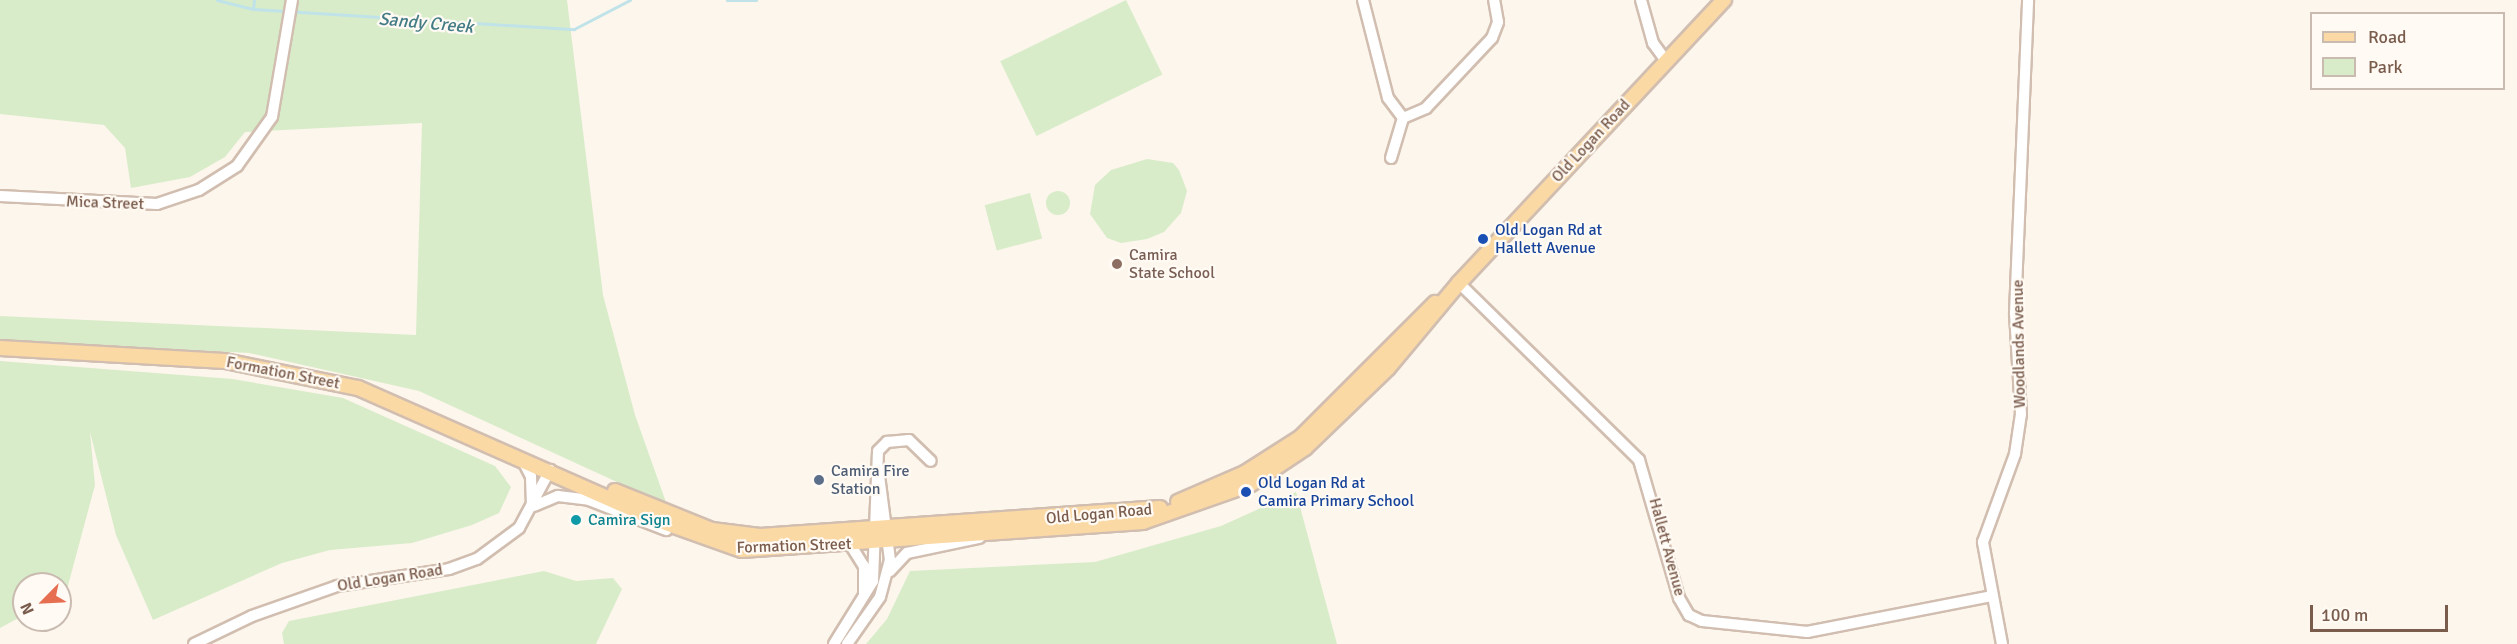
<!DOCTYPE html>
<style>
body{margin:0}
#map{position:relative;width:2517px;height:644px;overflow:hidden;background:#fdf6ec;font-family:Signika,sans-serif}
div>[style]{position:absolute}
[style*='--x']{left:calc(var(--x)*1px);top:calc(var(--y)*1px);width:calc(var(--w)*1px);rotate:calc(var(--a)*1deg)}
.green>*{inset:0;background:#d8ecc9;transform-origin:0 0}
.round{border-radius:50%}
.stream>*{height:3px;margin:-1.5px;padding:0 1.5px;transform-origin:1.5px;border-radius:1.5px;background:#bfe3e8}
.roads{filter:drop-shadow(2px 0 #d1beb0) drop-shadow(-2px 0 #d1beb0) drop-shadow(0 2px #d1beb0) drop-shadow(0 -2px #d1beb0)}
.minor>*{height:10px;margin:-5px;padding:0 5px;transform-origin:5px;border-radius:5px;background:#fff}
.major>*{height:14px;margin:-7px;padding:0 7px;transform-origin:7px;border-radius:7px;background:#fbd9a5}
.dots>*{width:16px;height:16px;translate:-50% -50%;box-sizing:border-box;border:3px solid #fffaf3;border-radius:50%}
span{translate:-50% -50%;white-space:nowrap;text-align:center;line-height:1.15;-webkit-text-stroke:4.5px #fffaf3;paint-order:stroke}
.street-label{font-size:16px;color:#7a5c4d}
.transit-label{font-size:16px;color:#164399}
.left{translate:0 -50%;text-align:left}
.education-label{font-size:16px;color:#785e54}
.service-label{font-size:16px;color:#4e5e75}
.culture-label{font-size:16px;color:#0d838f}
.water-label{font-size:18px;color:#437c86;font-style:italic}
.legend{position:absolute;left:2310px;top:12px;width:195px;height:78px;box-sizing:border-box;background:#fffaf3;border:2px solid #cabbb1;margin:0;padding:8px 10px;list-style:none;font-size:18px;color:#7a5c4d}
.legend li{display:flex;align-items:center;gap:12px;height:30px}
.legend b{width:30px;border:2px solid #cabbb1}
.north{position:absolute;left:12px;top:572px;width:60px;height:60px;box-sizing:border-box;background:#fffaf3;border:2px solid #cabbb1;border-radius:50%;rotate:246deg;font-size:16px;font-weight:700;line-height:24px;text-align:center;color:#7a5c4d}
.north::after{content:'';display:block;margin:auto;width:21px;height:27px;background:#e76f51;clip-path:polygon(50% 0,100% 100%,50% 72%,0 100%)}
.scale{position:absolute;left:2310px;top:605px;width:138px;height:27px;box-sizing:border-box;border:3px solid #7a5c4d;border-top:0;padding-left:8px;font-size:18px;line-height:21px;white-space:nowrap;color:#7a5c4d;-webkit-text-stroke:4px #fffaf3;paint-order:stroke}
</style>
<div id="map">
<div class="green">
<div style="clip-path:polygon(0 0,567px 0,603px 295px,635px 415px,667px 505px,419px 391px,249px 353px,0 340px,0 316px,416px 335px,422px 123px,245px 132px,225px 157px,190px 177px,131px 188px,125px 148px,104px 125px,0 114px)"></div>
<div style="left:1126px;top:0;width:83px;height:140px;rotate:64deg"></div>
<div style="clip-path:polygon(1147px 159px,1173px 163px,1179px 170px,1187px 191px,1181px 213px,1164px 232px,1147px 239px,1121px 243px,1107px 238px,1090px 214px,1095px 185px,1111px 170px)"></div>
<div class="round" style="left:1046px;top:191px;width:24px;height:24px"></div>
<div style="left:1030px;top:193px;width:47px;height:47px;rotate:75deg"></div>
<div style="clip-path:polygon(0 361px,233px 379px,343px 398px,495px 466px,511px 487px,499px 513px,472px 525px,412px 543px,330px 550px,282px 563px,153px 620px,116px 535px,90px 432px,95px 485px,66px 593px,60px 596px,60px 584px,24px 584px,24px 615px,0 628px)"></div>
<div style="clip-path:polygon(1296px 492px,1337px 644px,866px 644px,887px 619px,910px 571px,1095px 562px,1221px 526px)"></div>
<div style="clip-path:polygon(544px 571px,576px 581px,613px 578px,622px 589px,596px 644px,284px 644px,282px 633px,289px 621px)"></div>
</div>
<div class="stream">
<div style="--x:217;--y:0;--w:37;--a:14"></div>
<div style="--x:253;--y:9;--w:322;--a:3.6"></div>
<div style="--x:574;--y:29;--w:63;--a:-27.4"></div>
<div style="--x:727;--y:0;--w:29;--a:0"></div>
<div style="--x:253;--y:9;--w:9;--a:-84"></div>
</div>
<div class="roads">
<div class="minor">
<div style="--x:1363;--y:0;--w:101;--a:75.7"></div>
<div style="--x:1388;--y:98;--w:25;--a:53"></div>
<div style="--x:1641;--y:0;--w:45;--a:74.4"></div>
<div style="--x:1653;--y:43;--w:22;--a:54"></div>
<div style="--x:1391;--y:158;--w:42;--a:-73.3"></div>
<div style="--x:1403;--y:118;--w:25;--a:-23"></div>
<div style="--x:1426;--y:108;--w:96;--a:-46.7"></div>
<div style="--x:1492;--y:38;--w:17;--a:-69"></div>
<div style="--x:1498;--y:22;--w:22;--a:-100"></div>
<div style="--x:0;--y:196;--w:157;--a:2.9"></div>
<div style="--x:157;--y:204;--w:44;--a:-18.4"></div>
<div style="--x:199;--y:190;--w:45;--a:-32.3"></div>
<div style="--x:237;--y:166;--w:60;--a:-54.5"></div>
<div style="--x:272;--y:117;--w:119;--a:-80.3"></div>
<div style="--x:1459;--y:283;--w:252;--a:44.5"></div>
<div style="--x:1639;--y:460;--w:144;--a:73.8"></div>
<div style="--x:1679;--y:598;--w:20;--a:60"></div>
<div style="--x:1689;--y:615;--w:14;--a:25"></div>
<div style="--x:1702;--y:621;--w:106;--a:6"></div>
<div style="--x:1807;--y:632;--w:189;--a:-11"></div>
<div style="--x:522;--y:459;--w:20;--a:63"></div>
<div style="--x:531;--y:477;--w:27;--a:88"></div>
<div style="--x:534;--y:506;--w:26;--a:-23"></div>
<div style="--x:558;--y:496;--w:31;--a:7"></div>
<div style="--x:589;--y:500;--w:83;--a:21.3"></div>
<div style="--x:850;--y:544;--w:26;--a:58"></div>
<div style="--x:864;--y:566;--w:28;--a:90"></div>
<div style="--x:890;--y:571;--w:25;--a:-47"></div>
<div style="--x:907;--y:553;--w:74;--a:-11.8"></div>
<div style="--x:194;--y:644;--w:64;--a:-25.8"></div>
<div style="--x:252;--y:616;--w:90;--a:-19.4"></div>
<div style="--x:337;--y:586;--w:113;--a:-8.6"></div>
<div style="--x:449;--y:569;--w:30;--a:-20"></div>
<div style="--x:477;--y:559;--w:52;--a:-36.4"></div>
<div style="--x:519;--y:528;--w:66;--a:-61.9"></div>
<div style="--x:834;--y:644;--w:74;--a:-58.2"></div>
<div style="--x:873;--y:581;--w:130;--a:-87.8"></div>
<div style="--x:878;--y:451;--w:13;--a:-45"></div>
<div style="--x:887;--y:442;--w:22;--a:-5"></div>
<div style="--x:909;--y:440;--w:30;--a:44"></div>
<div style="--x:847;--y:644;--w:57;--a:-54.9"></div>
<div style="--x:880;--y:597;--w:38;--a:-75"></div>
<div style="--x:890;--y:560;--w:93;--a:-97.4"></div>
<div style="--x:2002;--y:644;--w:104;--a:-100.6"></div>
<div style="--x:1983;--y:542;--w:94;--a:-70"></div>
<div style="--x:2015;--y:454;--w:40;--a:-81.5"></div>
<div style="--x:2021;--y:414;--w:101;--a:-93.4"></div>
<div style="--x:2015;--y:313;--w:313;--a:-87.6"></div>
</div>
<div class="major">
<div style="--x:0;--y:348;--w:225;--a:3.3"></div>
<div style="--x:225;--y:361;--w:136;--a:11.5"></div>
<div style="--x:358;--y:388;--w:330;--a:23.8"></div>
<div style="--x:660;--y:521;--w:87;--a:19.5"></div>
<div style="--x:742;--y:550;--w:402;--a:-4"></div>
<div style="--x:1143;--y:522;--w:114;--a:-19.4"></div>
<div style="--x:1251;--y:484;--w:65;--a:-33.7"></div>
<div style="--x:1305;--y:448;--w:115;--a:-43.9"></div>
<div style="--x:1388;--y:368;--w:111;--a:-50.1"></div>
<div style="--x:1459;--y:283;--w:388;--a:-46.9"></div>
<div style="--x:615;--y:491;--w:105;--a:21.9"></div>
<div style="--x:712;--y:530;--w:48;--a:7.1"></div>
<div style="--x:760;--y:536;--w:401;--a:-4"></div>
<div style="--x:1178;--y:502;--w:73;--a:-23.4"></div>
<div style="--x:1245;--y:473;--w:67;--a:-32.7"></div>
<div style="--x:1301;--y:437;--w:190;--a:-45"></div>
</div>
</div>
<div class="dots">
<div style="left:1483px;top:239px;background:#1a4fb4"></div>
<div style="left:1117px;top:264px;background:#8d6e63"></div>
<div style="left:819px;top:480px;background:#5c6f8a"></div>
<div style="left:1246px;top:492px;background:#1a4fb4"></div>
<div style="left:576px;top:520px;background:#0f9aa8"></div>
</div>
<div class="street-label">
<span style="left:1591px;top:141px;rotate:-47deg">Old Logan Road</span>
<span style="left:105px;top:203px;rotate:2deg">Mica Street</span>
<span style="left:2019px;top:344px;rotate:-91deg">Woodlands Avenue</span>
<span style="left:283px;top:373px;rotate:11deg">Formation Street</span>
<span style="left:1099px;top:514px;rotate:-5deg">Old Logan Road</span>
<span style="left:794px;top:546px;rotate:-2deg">Formation Street</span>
<span style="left:1667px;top:547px;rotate:75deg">Hallett Avenue</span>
<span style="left:390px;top:578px;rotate:-9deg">Old Logan Road</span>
</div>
<div class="transit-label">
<span class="left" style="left:1495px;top:239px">Old Logan Rd at<br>Hallett Avenue</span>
<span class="left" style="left:1258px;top:492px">Old Logan Rd at<br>Camira Primary School</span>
</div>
<div class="education-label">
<span class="left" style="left:1129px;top:264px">Camira<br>State School</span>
</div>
<div class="service-label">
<span class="left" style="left:831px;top:480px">Camira Fire<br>Station</span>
</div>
<div class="culture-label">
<span class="left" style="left:588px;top:520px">Camira Sign</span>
</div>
<div class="water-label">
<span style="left:426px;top:23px;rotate:5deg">Sandy Creek</span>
</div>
<ul class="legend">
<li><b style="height:8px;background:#fbd9a5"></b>Road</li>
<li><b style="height:16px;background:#d8ecc9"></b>Park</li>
</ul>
<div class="north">N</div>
<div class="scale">100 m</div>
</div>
